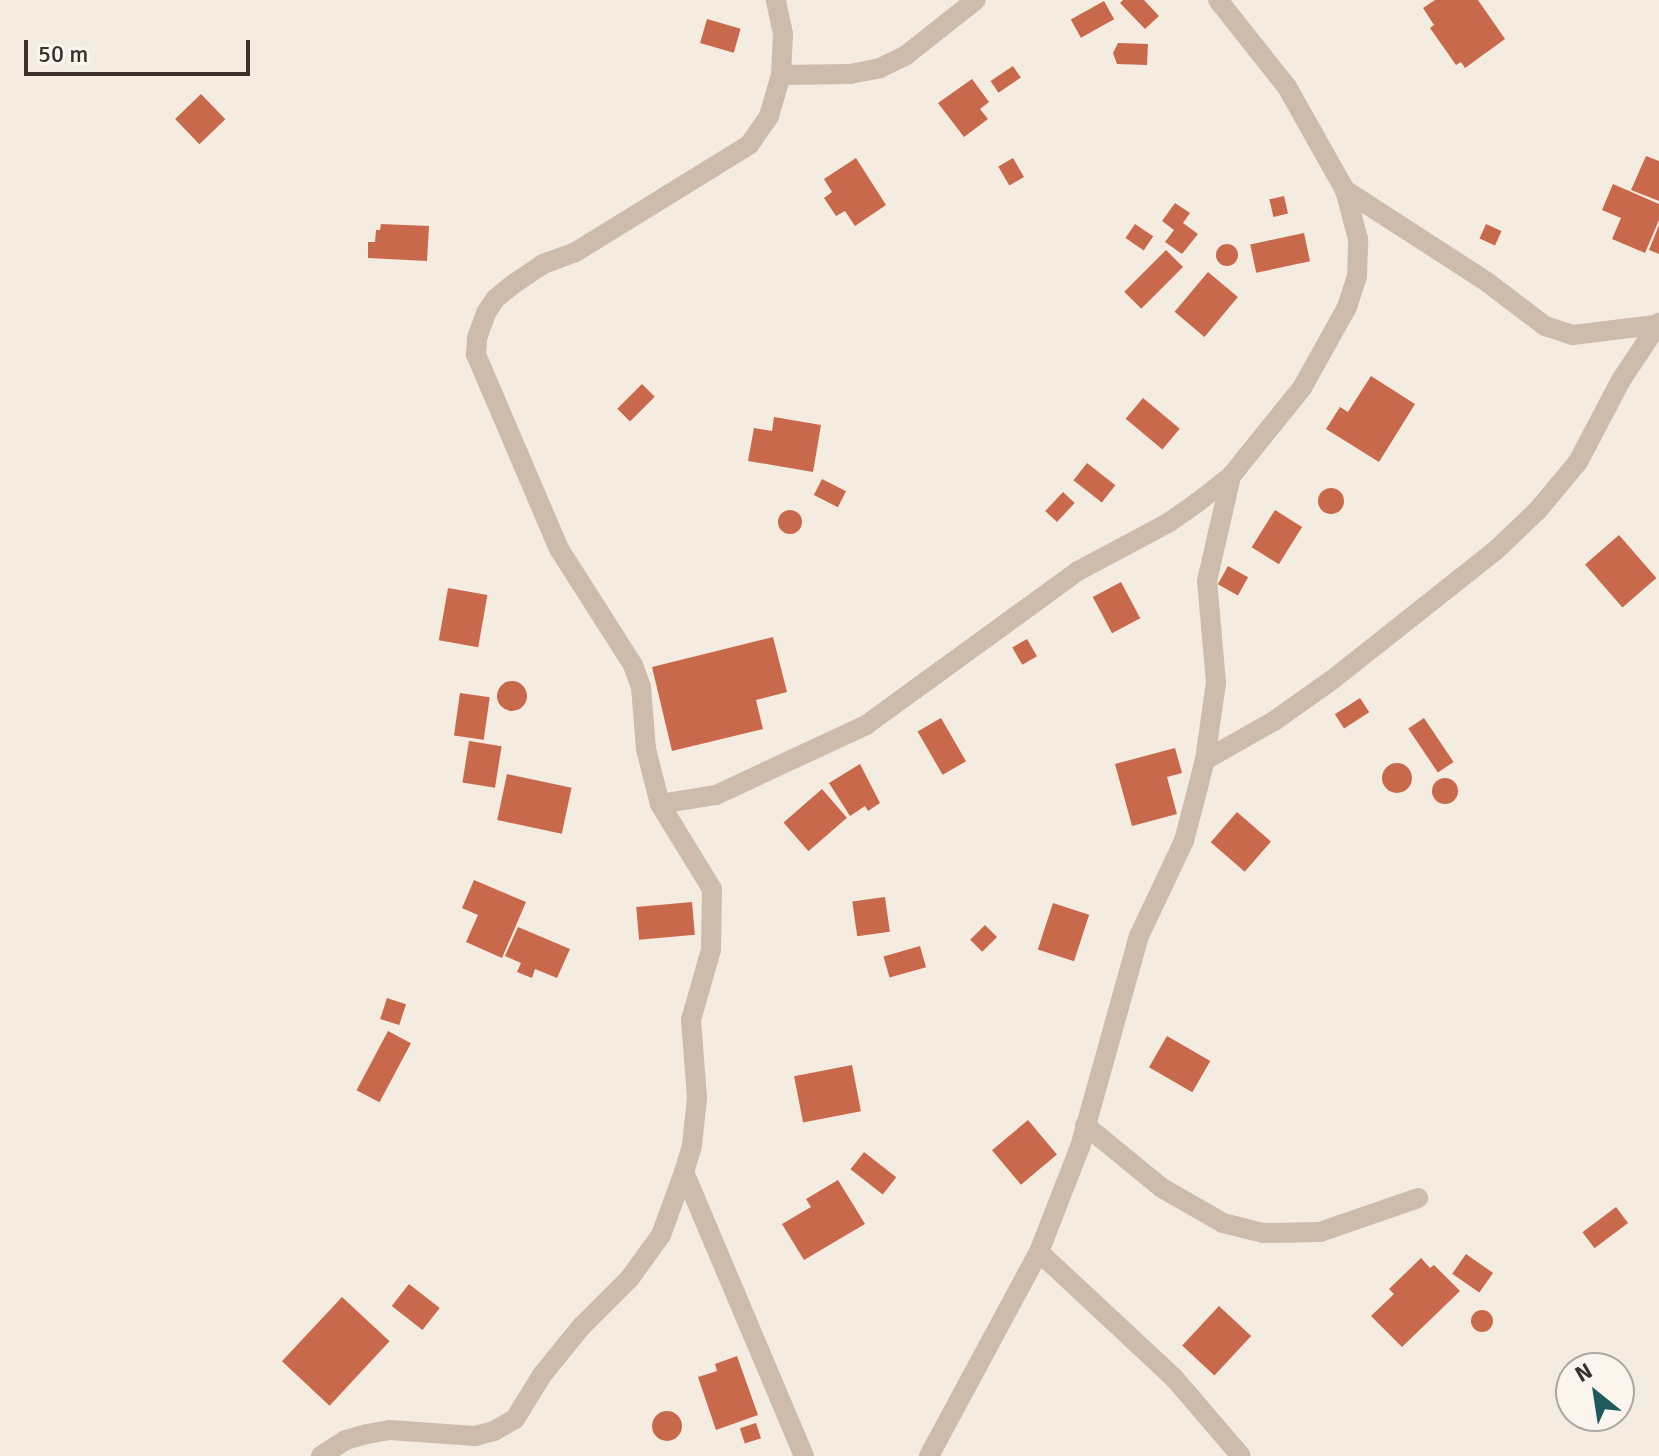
<!DOCTYPE html>
<style>
body{margin:0}
#map{position:relative;width:1659px;height:1456px;overflow:hidden;background:#f4ebe1;font-family:Signika,sans-serif}
div>[style]{position:absolute}
[style*='--x']{left:calc(var(--x)*1px);top:calc(var(--y)*1px);width:calc(var(--w)*1px);rotate:calc(var(--a)*1deg)}
.building>*{inset:0;background:#c8694b;transform-origin:0 0}
.round{border-radius:50%}
.minor>*{height:20px;margin:-10px;padding:0 10px;transform-origin:10px;border-radius:10px;background:#cdbbac}
span{translate:-50% -50%;white-space:nowrap;text-align:center;line-height:1.15;-webkit-text-stroke:6px #fbf5ee;paint-order:stroke}
.north{position:absolute;left:1555px;top:1352px;width:80px;height:80px;box-sizing:border-box;background:#fbf5ee;border:2px solid #aea6a0;border-radius:50%;rotate:330deg;font-size:22px;font-weight:700;line-height:32px;text-align:center;color:#3b302b}
.north::after{content:'';display:block;margin:auto;width:28px;height:36px;background:#1f5a5e;clip-path:polygon(50% 0,100% 100%,50% 72%,0 100%)}
.scale{position:absolute;left:24px;top:40px;width:226px;height:36px;box-sizing:border-box;border:4px solid #3b302b;border-top:0;padding-left:10px;font-size:24px;line-height:28px;white-space:nowrap;color:#3b302b;-webkit-text-stroke:6px #fbf5ee;paint-order:stroke}
</style>
<div id="map">
<div class="building">
<div style="clip-path:polygon(1123px 0,1144px 0,1159px 16px,1145px 29px,1120px 3px)"></div>
<div style="clip-path:polygon(1435px 0,1478px 0,1505px 39px,1465px 68px,1461px 62px,1456px 65px,1430px 28px,1434px 25px,1423px 8px)"></div>
<div style="left:1104px;top:1px;width:21px;height:38px;rotate:61deg"></div>
<div style="left:707px;top:19px;width:35px;height:25px;rotate:16deg"></div>
<div style="clip-path:polygon(1118px 43px,1148px 44px,1147px 65px,1117px 64px,1113px 53px)"></div>
<div style="left:1013px;top:66px;width:14px;height:27px;rotate:56deg"></div>
<div style="clip-path:polygon(972px 79px,989px 102px,980px 109px,988px 119px,964px 137px,938px 103px)"></div>
<div style="left:201px;top:94px;width:35px;height:36px;rotate:46deg"></div>
<div style="clip-path:polygon(1646px 156px,1659px 161px,1659px 201px,1631px 190px)"></div>
<div style="clip-path:polygon(856px 158px,886px 205px,855px 226px,845px 211px,836px 216px,824px 198px,832px 192px,824px 179px)"></div>
<div style="left:1013px;top:158px;width:22px;height:17px;rotate:60deg"></div>
<div style="clip-path:polygon(1613px 184px,1659px 204px,1659px 220px,1645px 253px,1612px 239px,1621px 218px,1602px 210px)"></div>
<div style="left:1284px;top:196px;width:18px;height:15px;rotate:77deg"></div>
<div style="clip-path:polygon(1175px 203px,1190px 213px,1183px 223px,1198px 234px,1182px 254px,1165px 242px,1174px 230px,1162px 221px)"></div>
<div style="clip-path:polygon(381px 224px,429px 226px,427px 261px,368px 258px,368px 242px,375px 242px,376px 230px,380px 230px)"></div>
<div style="left:1135px;top:224px;width:22px;height:17px;rotate:34deg"></div>
<div style="left:1486px;top:224px;width:17px;height:16px;rotate:24deg"></div>
<div style="clip-path:polygon(1659px 225px,1659px 254px,1649px 250px)"></div>
<div style="left:1304px;top:233px;width:29px;height:55px;rotate:78deg"></div>
<div class="round" style="left:1216px;top:244px;width:22px;height:22px"></div>
<div style="left:1166px;top:250px;width:24px;height:59px;rotate:45deg"></div>
<div style="left:1208px;top:272px;width:39px;height:52px;rotate:40deg"></div>
<div style="clip-path:polygon(1371px 376px,1415px 404px,1379px 462px,1326px 429px,1340px 407px,1348px 412px)"></div>
<div style="left:642px;top:384px;width:18px;height:35px;rotate:45deg"></div>
<div style="left:1143px;top:398px;width:48px;height:27px;rotate:40deg"></div>
<div style="clip-path:polygon(774px 417px,821px 425px,813px 472px,748px 461px,754px 428px,772px 431px)"></div>
<div style="left:1087px;top:463px;width:36px;height:22px;rotate:38deg"></div>
<div style="left:822px;top:479px;width:27px;height:18px;rotate:27deg"></div>
<div class="round" style="left:1318px;top:488px;width:26px;height:26px"></div>
<div style="left:1063px;top:492px;width:16px;height:26px;rotate:43deg"></div>
<div style="left:1275px;top:510px;width:32px;height:44px;rotate:32deg"></div>
<div class="round" style="left:778px;top:510px;width:24px;height:24px"></div>
<div style="left:1619px;top:535px;width:57px;height:45px;rotate:49deg"></div>
<div style="left:1228px;top:566px;width:23px;height:21px;rotate:29deg"></div>
<div style="left:1121px;top:582px;width:41px;height:32px;rotate:62deg"></div>
<div style="left:448px;top:588px;width:40px;height:53px;rotate:10deg"></div>
<div style="clip-path:polygon(773px 637px,787px 692px,756px 700px,763px 729px,672px 751px,652px 667px)"></div>
<div style="left:1027px;top:639px;width:20px;height:17px;rotate:60deg"></div>
<div class="round" style="left:497px;top:681px;width:30px;height:30px"></div>
<div style="left:460px;top:693px;width:30px;height:43px;rotate:8deg"></div>
<div style="left:1360px;top:698px;width:17px;height:30px;rotate:57deg"></div>
<div style="left:941px;top:718px;width:50px;height:27px;rotate:60deg"></div>
<div style="left:1424px;top:718px;width:53px;height:19px;rotate:56deg"></div>
<div style="left:469px;top:741px;width:33px;height:42px;rotate:9deg"></div>
<div style="clip-path:polygon(1175px 748px,1182px 773px,1167px 777px,1177px 814px,1132px 826px,1115px 764px)"></div>
<div class="round" style="left:1382px;top:763px;width:30px;height:30px"></div>
<div style="clip-path:polygon(860px 764px,880px 803px,868px 811px,865px 806px,850px 816px,829px 783px)"></div>
<div style="left:507px;top:774px;width:66px;height:47px;rotate:12deg"></div>
<div class="round" style="left:1432px;top:778px;width:26px;height:26px"></div>
<div style="left:822px;top:789px;width:38px;height:51px;rotate:49deg"></div>
<div style="left:1237px;top:812px;width:45px;height:40px;rotate:41deg"></div>
<div style="clip-path:polygon(474px 880px,526px 902px,502px 958px,466px 942px,478px 915px,462px 908px)"></div>
<div style="left:885px;top:897px;width:35px;height:33px;rotate:82deg"></div>
<div style="left:692px;top:902px;width:33px;height:56px;rotate:85deg"></div>
<div style="left:1053px;top:903px;width:38px;height:49px;rotate:18deg"></div>
<div style="left:985px;top:925px;width:17px;height:21px;rotate:45deg"></div>
<div style="clip-path:polygon(518px 927px,570px 949px,557px 978px,535px 969px,532px 978px,517px 972px,521px 963px,505px 956px)"></div>
<div style="left:920px;top:946px;width:22px;height:38px;rotate:74deg"></div>
<div style="left:387px;top:998px;width:20px;height:22px;rotate:18deg"></div>
<div style="left:388px;top:1031px;width:26px;height:67px;rotate:28deg"></div>
<div style="left:1167px;top:1036px;width:50px;height:36px;rotate:30deg"></div>
<div style="left:852px;top:1065px;width:47px;height:59px;rotate:79deg"></div>
<div style="left:1028px;top:1120px;width:45px;height:47px;rotate:50deg"></div>
<div style="left:864px;top:1152px;width:41px;height:22px;rotate:38deg"></div>
<div style="clip-path:polygon(838px 1180px,865px 1224px,804px 1260px,782px 1224px,811px 1207px,806px 1199px)"></div>
<div style="left:1616px;top:1207px;width:20px;height:42px;rotate:53deg"></div>
<div style="left:1466px;top:1254px;width:33px;height:24px;rotate:35deg"></div>
<div style="clip-path:polygon(1421px 1258px,1430px 1268px,1434px 1265px,1460px 1291px,1402px 1347px,1371px 1316px,1394px 1294px,1389px 1289px)"></div>
<div style="left:409px;top:1284px;width:39px;height:28px;rotate:38deg"></div>
<div style="left:342px;top:1297px;width:65px;height:88px;rotate:43deg"></div>
<div style="left:1219px;top:1306px;width:44px;height:54px;rotate:43deg"></div>
<div class="round" style="left:1471px;top:1310px;width:22px;height:22px"></div>
<div style="clip-path:polygon(737px 1356px,758px 1415px,716px 1430px,698px 1377px,717px 1371px,715px 1364px)"></div>
<div class="round" style="left:652px;top:1411px;width:30px;height:30px"></div>
<div style="left:756px;top:1423px;width:16px;height:17px;rotate:72deg"></div>
</div>
<div class="minor">
<div style="--x:781;--y:75;--w:69;--a:-0.8"></div>
<div style="--x:850;--y:74;--w:31;--a:-11"></div>
<div style="--x:880;--y:68;--w:28;--a:-26"></div>
<div style="--x:905;--y:56;--w:90;--a:-38.3"></div>
<div style="--x:1345;--y:190;--w:169;--a:32.9"></div>
<div style="--x:1487;--y:282;--w:73;--a:37.2"></div>
<div style="--x:1545;--y:326;--w:29;--a:18"></div>
<div style="--x:1573;--y:335;--w:83;--a:-7"></div>
<div style="--x:1205;--y:760;--w:79;--a:-29.5"></div>
<div style="--x:1274;--y:721;--w:71;--a:-35.3"></div>
<div style="--x:1332;--y:680;--w:208;--a:-38.4"></div>
<div style="--x:1495;--y:551;--w:59;--a:-43.6"></div>
<div style="--x:1538;--y:510;--w:62;--a:-50.2"></div>
<div style="--x:1578;--y:462;--w:93;--a:-62.3"></div>
<div style="--x:1621;--y:380;--w:69;--a:-56.3"></div>
<div style="--x:660;--y:804;--w:57;--a:-9.1"></div>
<div style="--x:716;--y:795;--w:166;--a:-25"></div>
<div style="--x:866;--y:725;--w:262;--a:-36"></div>
<div style="--x:1078;--y:571;--w:102;--a:-28.1"></div>
<div style="--x:1168;--y:523;--w:37;--a:-35"></div>
<div style="--x:1198;--y:502;--w:42;--a:-38.2"></div>
<div style="--x:1231;--y:476;--w:113;--a:-51.1"></div>
<div style="--x:1302;--y:388;--w:93;--a:-60.9"></div>
<div style="--x:1347;--y:307;--w:33;--a:-72"></div>
<div style="--x:1357;--y:276;--w:37;--a:-88"></div>
<div style="--x:1358;--y:239;--w:51;--a:-104.9"></div>
<div style="--x:1345;--y:190;--w:118;--a:-119.4"></div>
<div style="--x:1287;--y:87;--w:111;--a:-128.4"></div>
<div style="--x:1085;--y:1125;--w:99;--a:39.3"></div>
<div style="--x:1162;--y:1188;--w:70;--a:29.8"></div>
<div style="--x:1223;--y:1223;--w:41;--a:14"></div>
<div style="--x:1263;--y:1233;--w:57;--a:-1"></div>
<div style="--x:1320;--y:1232;--w:104;--a:-19.1"></div>
<div style="--x:684;--y:1172;--w:308;--a:67.1"></div>
<div style="--x:1039;--y:1252;--w:186;--a:43"></div>
<div style="--x:1175;--y:1379;--w:101;--a:49.4"></div>
<div style="--x:321;--y:1456;--w:30;--a:-33"></div>
<div style="--x:346;--y:1440;--w:22;--a:-16"></div>
<div style="--x:367;--y:1434;--w:23;--a:-10"></div>
<div style="--x:390;--y:1430;--w:85;--a:4"></div>
<div style="--x:475;--y:1436;--w:20;--a:-15"></div>
<div style="--x:494;--y:1431;--w:24;--a:-30"></div>
<div style="--x:515;--y:1419;--w:52;--a:-58.5"></div>
<div style="--x:542;--y:1375;--w:62;--a:-50.9"></div>
<div style="--x:581;--y:1327;--w:69;--a:-45"></div>
<div style="--x:630;--y:1278;--w:53;--a:-54.2"></div>
<div style="--x:661;--y:1235;--w:67;--a:-69.9"></div>
<div style="--x:684;--y:1172;--w:28;--a:-73"></div>
<div style="--x:692;--y:1145;--w:47;--a:-83.9"></div>
<div style="--x:697;--y:1098;--w:78;--a:-94.4"></div>
<div style="--x:691;--y:1020;--w:73;--a:-74.1"></div>
<div style="--x:711;--y:950;--w:61;--a:-89.1"></div>
<div style="--x:712;--y:889;--w:100;--a:-121.5"></div>
<div style="--x:660;--y:804;--w:57;--a:-104.3"></div>
<div style="--x:646;--y:749;--w:62;--a:-94.6"></div>
<div style="--x:641;--y:687;--w:23;--a:-110"></div>
<div style="--x:633;--y:665;--w:138;--a:-122.5"></div>
<div style="--x:559;--y:549;--w:212;--a:-113.1"></div>
<div style="--x:476;--y:354;--w:16;--a:-86"></div>
<div style="--x:477;--y:338;--w:27;--a:-70"></div>
<div style="--x:486;--y:313;--w:17;--a:-57"></div>
<div style="--x:495;--y:299;--w:26;--a:-39"></div>
<div style="--x:515;--y:283;--w:34;--a:-34"></div>
<div style="--x:543;--y:264;--w:33;--a:-20"></div>
<div style="--x:574;--y:253;--w:206;--a:-31.7"></div>
<div style="--x:749;--y:145;--w:35;--a:-55"></div>
<div style="--x:769;--y:116;--w:43;--a:-73.7"></div>
<div style="--x:781;--y:75;--w:41;--a:-87.2"></div>
<div style="--x:783;--y:34;--w:35;--a:-102"></div>
<div style="--x:929;--y:1456;--w:232;--a:-61.7"></div>
<div style="--x:1039;--y:1252;--w:113;--a:-68.7"></div>
<div style="--x:1080;--y:1147;--w:219;--a:-74.4"></div>
<div style="--x:1139;--y:936;--w:105;--a:-64.7"></div>
<div style="--x:1184;--y:841;--w:84;--a:-75.5"></div>
<div style="--x:1205;--y:760;--w:78;--a:-81.9"></div>
<div style="--x:1216;--y:683;--w:102;--a:-95"></div>
<div style="--x:1207;--y:581;--w:108;--a:-77.1"></div>
</div>
<div class="north">N</div>
<div class="scale">50 m</div>
</div>
